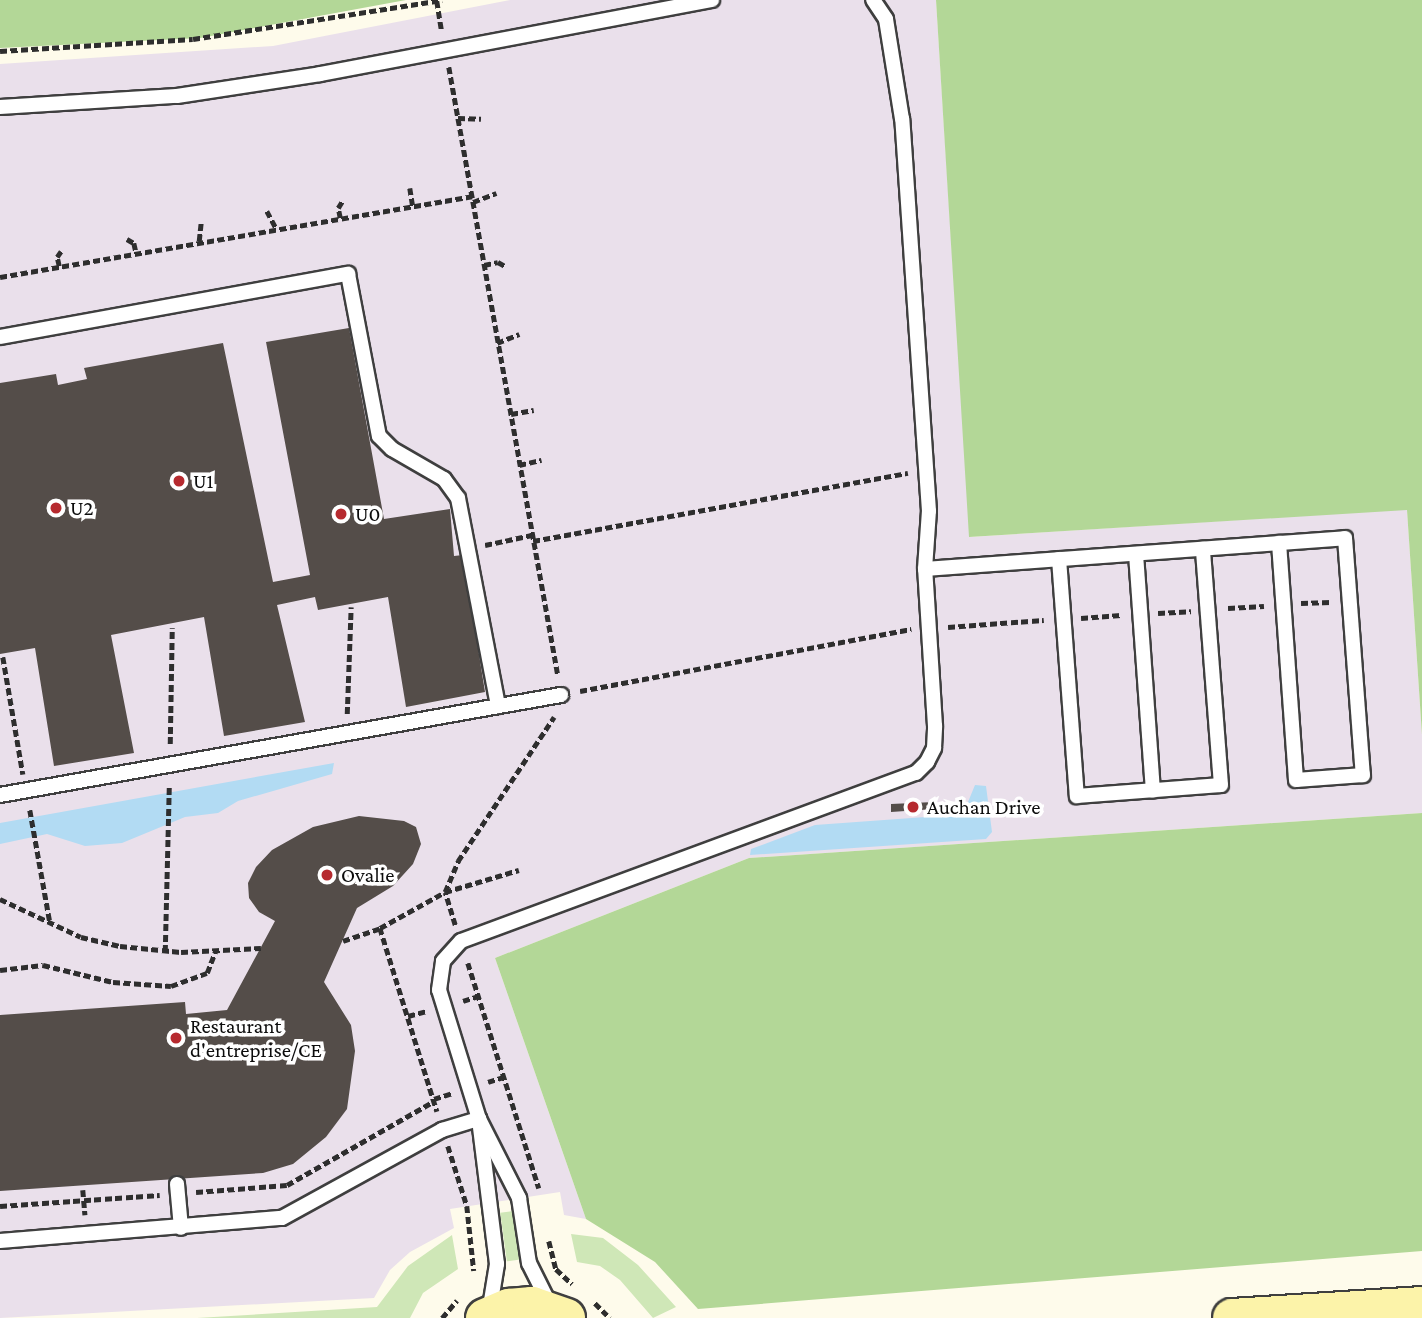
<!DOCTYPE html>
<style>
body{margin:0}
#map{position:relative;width:1422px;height:1318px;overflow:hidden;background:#fefbeb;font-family:"Crimson Pro",serif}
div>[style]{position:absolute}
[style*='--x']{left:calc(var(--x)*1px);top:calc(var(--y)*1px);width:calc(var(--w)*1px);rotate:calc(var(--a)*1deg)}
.industrial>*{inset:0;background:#eae0eb}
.green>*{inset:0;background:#cfe7b7;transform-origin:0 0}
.forest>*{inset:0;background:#b3d797}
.water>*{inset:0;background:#b2dbf3}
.building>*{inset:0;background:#544d49}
.path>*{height:4.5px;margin-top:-2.25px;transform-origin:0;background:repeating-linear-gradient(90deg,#2e2e2e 0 7px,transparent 0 10.5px)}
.roads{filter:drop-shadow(2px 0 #3f3f3f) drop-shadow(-2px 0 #3f3f3f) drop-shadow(0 2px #3f3f3f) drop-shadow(0 -2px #3f3f3f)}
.service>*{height:14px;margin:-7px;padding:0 7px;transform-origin:7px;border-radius:7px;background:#fff}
.secondary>*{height:38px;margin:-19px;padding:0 19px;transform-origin:19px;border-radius:19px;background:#fcf3a9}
.dots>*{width:19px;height:19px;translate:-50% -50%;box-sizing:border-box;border:4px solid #fff;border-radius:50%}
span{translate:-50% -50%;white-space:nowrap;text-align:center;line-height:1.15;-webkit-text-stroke:7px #fff;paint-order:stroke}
.poi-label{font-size:21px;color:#0c0c0c}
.left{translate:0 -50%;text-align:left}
</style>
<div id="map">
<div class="industrial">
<div style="clip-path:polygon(510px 0,936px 0,970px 537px,1407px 509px,1422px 735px,1422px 813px,749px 858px,495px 958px,586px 1219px,564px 1215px,560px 1192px,450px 1209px,454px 1228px,410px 1252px,390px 1270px,374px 1298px,0 1318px,0 64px,273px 46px)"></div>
</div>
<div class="green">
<div style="left:513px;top:1211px;width:49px;height:13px;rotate:82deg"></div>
<div style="clip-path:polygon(571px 1234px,603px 1238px,638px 1265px,676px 1307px,653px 1318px,620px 1280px,600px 1266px,577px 1262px)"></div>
<div style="clip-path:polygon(452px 1235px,458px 1269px,423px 1293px,410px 1318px,197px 1318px,377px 1307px,408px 1266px)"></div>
</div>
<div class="forest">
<div style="clip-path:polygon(0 0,406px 0,200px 38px,0 48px)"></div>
<div style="clip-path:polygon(936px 0,1422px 0,1422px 735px,1407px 510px,969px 537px)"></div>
<div style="clip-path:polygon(1422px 813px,1422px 1251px,698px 1309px,655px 1262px,586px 1219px,495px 958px,749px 858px)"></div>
</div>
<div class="water">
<div style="clip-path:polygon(334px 763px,332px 774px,238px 801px,218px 813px,185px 817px,122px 843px,85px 846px,47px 834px,0 844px,0 823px)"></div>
<div style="clip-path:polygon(975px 785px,986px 786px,992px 832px,986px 839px,750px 855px,751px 849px,815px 825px,953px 815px,968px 802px)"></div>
</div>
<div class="building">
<div style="clip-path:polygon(349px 328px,384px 519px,450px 509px,454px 556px,463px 555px,485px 692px,406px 707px,388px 597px,318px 610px,315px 597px,277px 605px,305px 722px,224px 736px,204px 617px,111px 635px,134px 753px,54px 766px,35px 648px,0 654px,0 383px,56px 374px,58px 385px,87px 379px,84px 368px,223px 343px,273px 582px,310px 575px,266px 342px)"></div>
<div style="clip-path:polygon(934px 802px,934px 809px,891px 812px,891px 804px)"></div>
<div style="clip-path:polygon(359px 816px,404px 821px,416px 827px,421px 844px,413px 864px,393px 886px,357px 908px,324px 982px,351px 1025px,355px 1051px,347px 1109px,326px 1137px,293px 1164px,263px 1173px,0 1191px,0 1015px,185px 1002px,186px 1014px,227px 1010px,275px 921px,259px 912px,249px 898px,248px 883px,256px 867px,272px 850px,313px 827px)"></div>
</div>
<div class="path">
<div style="--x:437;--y:1;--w:30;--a:81"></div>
<div style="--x:0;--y:51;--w:193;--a:-3.6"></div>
<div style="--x:193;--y:39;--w:252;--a:-8.9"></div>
<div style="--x:449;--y:67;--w:618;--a:79.84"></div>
<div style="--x:458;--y:118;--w:23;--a:2"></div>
<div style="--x:410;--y:188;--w:18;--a:81"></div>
<div style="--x:473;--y:202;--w:25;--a:-21"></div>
<div style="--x:267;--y:211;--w:19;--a:62"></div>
<div style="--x:340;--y:218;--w:10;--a:-101"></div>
<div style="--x:338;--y:208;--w:9;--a:-58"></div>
<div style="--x:127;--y:239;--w:8;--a:30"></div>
<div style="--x:134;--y:243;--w:9;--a:77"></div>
<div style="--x:199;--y:241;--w:18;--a:-84"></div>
<div style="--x:484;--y:265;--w:14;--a:-12"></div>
<div style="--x:498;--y:262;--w:10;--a:29"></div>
<div style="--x:59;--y:266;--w:9;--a:-103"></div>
<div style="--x:57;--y:257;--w:7;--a:-56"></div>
<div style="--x:0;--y:277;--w:479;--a:-9.7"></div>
<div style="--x:497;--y:343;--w:24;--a:-22"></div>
<div style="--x:511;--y:414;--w:23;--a:-10"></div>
<div style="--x:519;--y:465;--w:23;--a:-13"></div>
<div style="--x:533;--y:541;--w:381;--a:-10.3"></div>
<div style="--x:485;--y:545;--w:48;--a:-12"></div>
<div style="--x:1301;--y:603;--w:30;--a:-2"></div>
<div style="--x:1228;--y:608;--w:36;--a:-3"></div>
<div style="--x:1158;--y:613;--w:33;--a:-3"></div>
<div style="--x:1081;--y:618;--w:40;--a:-4.3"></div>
<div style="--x:948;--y:627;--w:96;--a:-4.2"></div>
<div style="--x:3;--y:657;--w:119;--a:80.3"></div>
<div style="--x:580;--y:691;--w:337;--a:-10.6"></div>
<div style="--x:347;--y:714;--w:107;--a:-87.9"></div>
<div style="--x:170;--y:744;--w:116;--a:-89"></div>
<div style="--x:30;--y:810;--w:114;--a:79.9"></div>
<div style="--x:0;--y:899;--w:89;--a:25.1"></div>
<div style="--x:81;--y:937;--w:40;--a:13"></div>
<div style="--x:120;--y:946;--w:61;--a:5.6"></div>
<div style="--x:181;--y:952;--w:80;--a:-2.9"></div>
<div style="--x:455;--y:925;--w:34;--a:-107"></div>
<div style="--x:445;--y:892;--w:77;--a:-16.6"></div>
<div style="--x:380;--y:928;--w:192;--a:72.7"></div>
<div style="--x:343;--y:941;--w:39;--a:-19"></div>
<div style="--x:380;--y:928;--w:74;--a:-29"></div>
<div style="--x:445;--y:892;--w:34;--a:-67"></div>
<div style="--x:458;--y:861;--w:173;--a:-56.3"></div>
<div style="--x:165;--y:952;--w:167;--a:-88.6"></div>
<div style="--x:468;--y:963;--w:236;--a:72.5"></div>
<div style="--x:0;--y:970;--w:43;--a:-6.6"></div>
<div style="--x:43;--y:965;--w:72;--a:13.7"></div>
<div style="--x:113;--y:982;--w:58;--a:3.9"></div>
<div style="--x:171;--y:986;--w:38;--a:-20"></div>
<div style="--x:207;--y:973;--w:25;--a:-69"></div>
<div style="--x:463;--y:1001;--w:16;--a:-18"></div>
<div style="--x:408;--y:1016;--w:20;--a:-15"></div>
<div style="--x:488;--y:1082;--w:16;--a:-18"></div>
<div style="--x:434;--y:1099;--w:20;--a:-18"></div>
<div style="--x:448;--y:1146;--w:63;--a:72.4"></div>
<div style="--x:467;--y:1206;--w:65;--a:83.9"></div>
<div style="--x:83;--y:1190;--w:25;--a:85"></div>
<div style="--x:196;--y:1192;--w:91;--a:-4.4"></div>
<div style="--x:287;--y:1185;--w:169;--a:-29.7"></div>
<div style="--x:0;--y:1206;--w:160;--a:-3.9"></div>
<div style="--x:549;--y:1241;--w:29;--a:76"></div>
<div style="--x:556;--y:1269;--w:22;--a:43"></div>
<div style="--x:595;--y:1303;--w:21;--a:45"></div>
<div style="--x:442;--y:1318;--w:23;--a:-50"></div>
</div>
<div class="roads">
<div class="service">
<div style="--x:0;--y:107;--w:177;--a:-3.6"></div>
<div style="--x:177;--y:96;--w:145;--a:-8.7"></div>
<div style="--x:320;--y:74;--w:399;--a:-10.7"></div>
<div style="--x:0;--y:337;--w:354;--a:-10.3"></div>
<div style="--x:348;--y:274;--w:165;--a:79.2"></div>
<div style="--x:379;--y:436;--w:18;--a:45"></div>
<div style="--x:392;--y:449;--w:60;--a:30"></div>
<div style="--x:444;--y:479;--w:24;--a:54"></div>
<div style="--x:458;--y:498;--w:212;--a:79.1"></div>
<div style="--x:1136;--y:554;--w:237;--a:85.9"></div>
<div style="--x:1059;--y:559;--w:238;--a:85.7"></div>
<div style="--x:1077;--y:796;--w:144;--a:-4.4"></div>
<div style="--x:1221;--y:785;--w:237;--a:-94.4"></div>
<div style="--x:925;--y:569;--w:421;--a:-4.2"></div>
<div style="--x:1345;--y:538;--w:238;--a:85.7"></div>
<div style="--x:1363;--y:775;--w:67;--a:175.7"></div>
<div style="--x:1296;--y:780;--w:238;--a:-94.1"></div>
<div style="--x:0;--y:795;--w:570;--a:-10.11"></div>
<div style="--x:177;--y:1184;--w:44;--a:84.8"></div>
<div style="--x:0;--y:1241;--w:283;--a:-4.7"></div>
<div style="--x:282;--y:1218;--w:183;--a:-28.8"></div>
<div style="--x:442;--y:1130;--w:39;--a:-17"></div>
<div style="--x:479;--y:1119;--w:135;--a:-107.2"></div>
<div style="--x:439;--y:990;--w:29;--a:-82"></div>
<div style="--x:443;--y:961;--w:27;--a:-48"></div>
<div style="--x:461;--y:941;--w:485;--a:-20.3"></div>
<div style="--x:916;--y:773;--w:16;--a:-45"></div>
<div style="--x:927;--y:762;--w:16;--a:-63"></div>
<div style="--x:934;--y:748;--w:22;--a:-87"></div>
<div style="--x:935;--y:726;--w:157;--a:-93.6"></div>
<div style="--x:925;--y:569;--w:58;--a:-86.1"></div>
<div style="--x:929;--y:511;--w:393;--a:-93.9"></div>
<div style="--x:902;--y:119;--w:101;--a:-99.1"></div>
<div style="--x:886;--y:19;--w:23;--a:-124"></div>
<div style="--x:489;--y:1313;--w:50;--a:-80.7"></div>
<div style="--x:497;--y:1264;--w:146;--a:-97.1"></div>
<div style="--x:479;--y:1119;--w:89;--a:63.1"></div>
<div style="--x:519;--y:1198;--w:66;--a:81.3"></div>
<div style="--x:529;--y:1263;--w:49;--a:63.4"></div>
</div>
<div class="secondary">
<div style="--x:485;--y:1318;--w:26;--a:-23"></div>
<div style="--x:509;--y:1308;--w:23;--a:-5"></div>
<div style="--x:532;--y:1306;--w:36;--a:19"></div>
<div style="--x:1232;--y:1318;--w:190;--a:-3.6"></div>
</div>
</div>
<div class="dots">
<div style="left:179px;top:481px;background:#b62a2f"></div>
<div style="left:56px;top:508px;background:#b62a2f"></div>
<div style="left:341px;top:514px;background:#b62a2f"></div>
<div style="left:913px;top:807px;background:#b62a2f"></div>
<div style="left:327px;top:875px;background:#b62a2f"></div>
<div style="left:176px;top:1038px;background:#b62a2f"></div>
</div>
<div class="poi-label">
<span class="left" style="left:193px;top:481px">U1</span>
<span class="left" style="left:70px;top:508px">U2</span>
<span class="left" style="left:355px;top:514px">U0</span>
<span class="left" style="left:927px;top:807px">Auchan Drive</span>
<span class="left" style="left:341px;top:875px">Ovalie</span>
<span class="left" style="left:190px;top:1038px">Restaurant<br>d'entreprise/CE</span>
</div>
</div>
